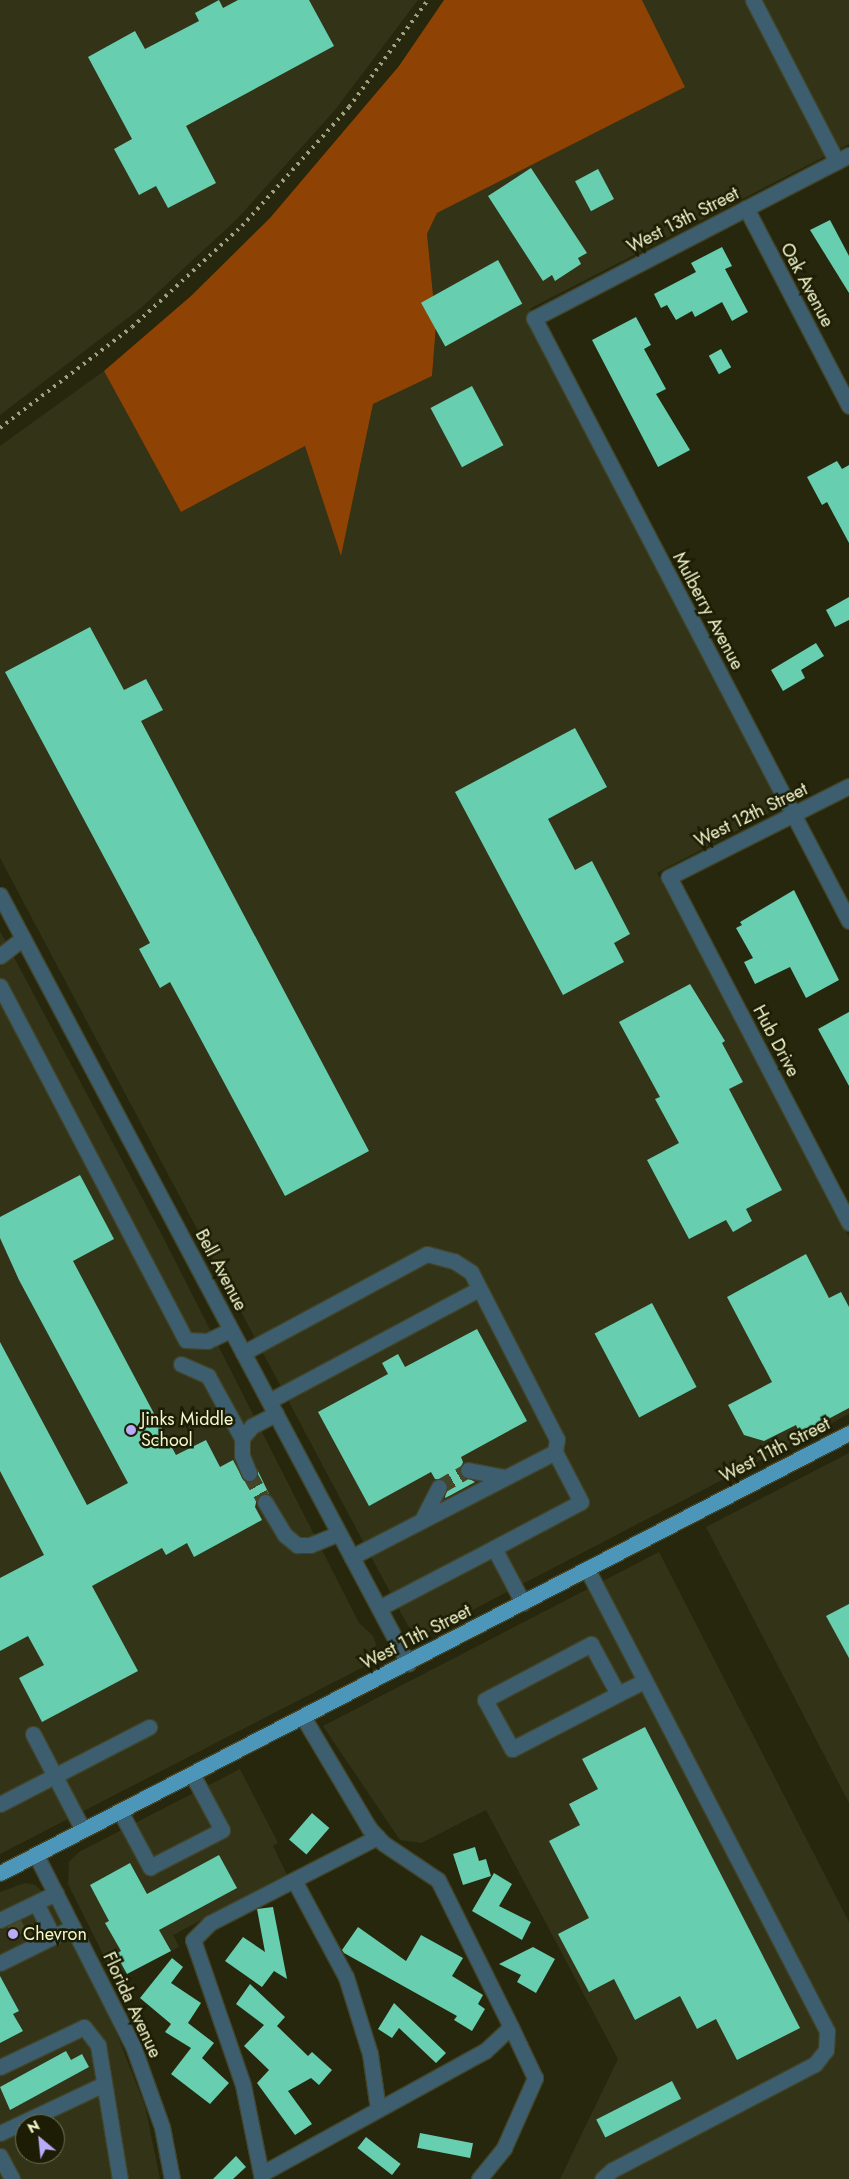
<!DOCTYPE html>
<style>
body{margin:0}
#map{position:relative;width:849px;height:2179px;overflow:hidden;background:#26270c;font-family:Jost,sans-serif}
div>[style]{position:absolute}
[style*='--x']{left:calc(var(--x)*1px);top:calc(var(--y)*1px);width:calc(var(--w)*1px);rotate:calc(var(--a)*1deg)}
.built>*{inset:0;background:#333417}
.forest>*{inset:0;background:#8e4304}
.building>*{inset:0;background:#67ceaf;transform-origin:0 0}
.minor-tunnel>*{height:15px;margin-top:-7.5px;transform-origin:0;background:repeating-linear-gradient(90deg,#454629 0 15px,transparent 0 23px)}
.roads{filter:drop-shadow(1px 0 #434427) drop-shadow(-1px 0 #434427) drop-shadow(0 1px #434427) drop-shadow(0 -1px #434427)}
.minor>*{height:15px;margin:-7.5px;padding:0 7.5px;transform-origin:7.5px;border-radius:7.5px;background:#3c5e6f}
.major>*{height:15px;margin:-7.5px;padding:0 7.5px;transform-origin:7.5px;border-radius:7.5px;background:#4b96b9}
.rail>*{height:4px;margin-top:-2px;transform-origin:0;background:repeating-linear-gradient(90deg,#9fa27e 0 2.5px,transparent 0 7.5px)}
.dots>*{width:14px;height:14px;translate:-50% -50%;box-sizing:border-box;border:2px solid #1c1d04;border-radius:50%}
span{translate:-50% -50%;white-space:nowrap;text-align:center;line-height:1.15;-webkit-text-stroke:5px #1c1d04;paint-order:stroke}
.street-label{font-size:18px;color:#f3f7cd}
.poi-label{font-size:18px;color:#f3f7cd}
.left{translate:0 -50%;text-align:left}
.north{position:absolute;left:15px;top:2114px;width:50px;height:50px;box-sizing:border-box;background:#1c1d04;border:1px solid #727454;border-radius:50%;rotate:332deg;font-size:14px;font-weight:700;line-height:20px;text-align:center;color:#f3f7cd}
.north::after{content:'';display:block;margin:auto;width:18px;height:22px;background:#b8abf7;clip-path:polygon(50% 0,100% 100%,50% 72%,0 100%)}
</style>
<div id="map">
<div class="built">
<div style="clip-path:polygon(0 0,418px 0,335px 110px,237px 219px,141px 308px,0 415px)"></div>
<div style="clip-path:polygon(642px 0,849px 0,849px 144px,531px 308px,526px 319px,776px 800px,767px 815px,657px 873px,849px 1237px,849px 1414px,430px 1632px,419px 1634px,408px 1626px,0 858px,0 446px,104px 371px,181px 512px,305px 446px,341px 555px,373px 404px,432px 376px,436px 325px,427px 234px,437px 213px,685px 87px)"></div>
<div style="clip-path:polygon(0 931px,163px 1237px,359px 1623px,373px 1636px,378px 1650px,373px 1662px,0 1854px)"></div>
<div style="clip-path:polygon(849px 1453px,849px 1803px,706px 1527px)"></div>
<div style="clip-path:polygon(659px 1552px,849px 1922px,849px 2179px,560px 2179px,618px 2059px,486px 1810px,421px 1843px,400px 1840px,323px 1726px)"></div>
<div style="clip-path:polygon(240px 1769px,278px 1843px,273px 1846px,287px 1875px,173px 1935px,179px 1947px,115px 1978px,68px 1884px,69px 1862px,79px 1852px)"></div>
<div style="clip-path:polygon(evenodd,25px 1883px,35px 1885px,47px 1896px,115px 2029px,145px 2106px,160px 2179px,0 2179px,0 1892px,25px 1883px,25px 2124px,55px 2124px,55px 2154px,25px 2154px,25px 2124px)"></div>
</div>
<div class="forest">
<div style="clip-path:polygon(444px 0,642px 0,685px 87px,437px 213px,427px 234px,436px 325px,432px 376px,373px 404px,341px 556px,305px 446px,181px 512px,104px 371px,191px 296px,270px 218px,399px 66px)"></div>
</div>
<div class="building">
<div style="clip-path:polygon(219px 0,223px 8px,238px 0,309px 0,334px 46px,186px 126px,216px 183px,168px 208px,156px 186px,139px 195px,114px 149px,132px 139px,88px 57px,135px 31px,145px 49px,199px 21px,195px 13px)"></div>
<div style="clip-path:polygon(531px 168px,587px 253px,578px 258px,581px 264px,555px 281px,552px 275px,543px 281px,488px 196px)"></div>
<div style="left:598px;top:169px;width:34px;height:26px;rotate:62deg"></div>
<div style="clip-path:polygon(830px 220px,849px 256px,849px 293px,810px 230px)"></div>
<div style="clip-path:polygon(722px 247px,732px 266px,725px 269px,748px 312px,732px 321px,722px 302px,695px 317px,692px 311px,676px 320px,667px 305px,661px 308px,654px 294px,696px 272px,691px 263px)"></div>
<div style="left:498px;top:260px;width:50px;height:88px;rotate:61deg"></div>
<div style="clip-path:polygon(636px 317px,651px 345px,644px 349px,666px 389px,656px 394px,690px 450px,658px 467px,592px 340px)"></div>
<div style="left:721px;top:349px;width:21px;height:14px;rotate:61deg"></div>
<div style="left:472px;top:386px;width:67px;height:47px;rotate:62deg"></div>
<div style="clip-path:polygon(837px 461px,842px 469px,849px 465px,849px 543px,827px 502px,822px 505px,807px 477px)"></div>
<div style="clip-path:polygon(849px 597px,849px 620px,835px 627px,826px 610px)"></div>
<div style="clip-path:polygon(90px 627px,124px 690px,146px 679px,163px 710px,141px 721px,369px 1151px,285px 1196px,170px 982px,160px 988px,139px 949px,150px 943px,5px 672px)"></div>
<div style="clip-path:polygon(816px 643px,824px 656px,801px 670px,805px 678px,783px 691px,771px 670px)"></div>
<div style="clip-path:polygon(575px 728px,607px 787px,548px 819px,575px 870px,592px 861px,630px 934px,614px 943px,624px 962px,563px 995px,455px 792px)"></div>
<div style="clip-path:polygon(794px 890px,839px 980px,806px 998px,790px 967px,755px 984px,744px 962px,753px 958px,736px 928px,742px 925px,740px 922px)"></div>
<div style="clip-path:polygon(690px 984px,725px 1041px,722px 1043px,743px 1082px,729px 1089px,782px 1190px,746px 1209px,752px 1221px,733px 1232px,726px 1220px,689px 1239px,647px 1160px,679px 1143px,655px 1099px,660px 1097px,619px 1022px)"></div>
<div style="clip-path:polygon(849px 1012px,849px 1086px,818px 1029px)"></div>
<div style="clip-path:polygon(80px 1175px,114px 1239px,73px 1261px,176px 1455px,206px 1440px,220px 1467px,233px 1460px,244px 1481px,256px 1479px,257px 1469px,269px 1494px,261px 1494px,257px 1498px,255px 1507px,262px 1520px,194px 1557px,187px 1543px,166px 1555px,162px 1548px,92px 1586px,138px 1671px,42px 1722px,19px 1678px,44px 1665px,28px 1636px,0 1651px,0 1578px,44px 1555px,0 1471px,0 1342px,87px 1505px,128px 1483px,19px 1280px,0 1238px,0 1217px)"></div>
<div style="clip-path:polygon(806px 1254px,829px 1298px,841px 1292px,849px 1307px,849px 1408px,800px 1434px,796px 1425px,764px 1441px,744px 1435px,728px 1405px,772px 1382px,727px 1297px)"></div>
<div style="left:652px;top:1303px;width:95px;height:65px;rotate:62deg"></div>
<div style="clip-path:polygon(477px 1329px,527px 1421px,461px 1457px,463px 1462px,459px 1473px,475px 1482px,451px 1495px,445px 1498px,447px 1482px,435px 1479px,431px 1472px,369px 1506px,318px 1412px,388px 1374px,382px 1363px,398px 1354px,405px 1367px)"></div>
<div style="clip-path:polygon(849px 1604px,849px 1658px,826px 1616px)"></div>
<div style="clip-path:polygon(645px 1727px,800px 2028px,737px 2060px,716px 2019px,697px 2029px,680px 1996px,635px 2020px,614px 1979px,589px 1992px,558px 1934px,589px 1918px,549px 1841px,580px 1825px,569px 1804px,598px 1789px,582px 1759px)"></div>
<div style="left:312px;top:1813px;width:23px;height:35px;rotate:41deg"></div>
<div style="clip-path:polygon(475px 1847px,479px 1861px,486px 1859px,491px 1876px,463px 1885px,453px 1854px)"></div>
<div style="clip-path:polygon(219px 1855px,237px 1888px,159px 1930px,171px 1951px,127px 1974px,116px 1954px,121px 1951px,105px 1923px,109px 1921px,90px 1885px,130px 1863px,147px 1894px)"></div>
<div style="clip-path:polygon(494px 1873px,512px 1884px,499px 1906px,531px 1922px,522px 1940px,472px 1911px)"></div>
<div style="clip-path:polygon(273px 1907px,287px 1979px,274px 1971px,262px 1987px,225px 1961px,243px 1937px,265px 1952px,257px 1909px)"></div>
<div style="clip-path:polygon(358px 1927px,406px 1961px,421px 1935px,463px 1958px,452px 1976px,483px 1995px,478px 2004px,485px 2009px,472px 2031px,454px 2020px,457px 2016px,344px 1953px,342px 1950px)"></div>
<div style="clip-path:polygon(533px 1947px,555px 1959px,536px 1993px,517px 1982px,521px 1975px,499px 1964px)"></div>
<div style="clip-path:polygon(172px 1958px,183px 1967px,171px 1983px,201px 2003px,188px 2023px,214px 2043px,202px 2058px,229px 2083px,210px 2104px,171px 2074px,191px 2048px,165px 2032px,171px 2024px,140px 1998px)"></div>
<div style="clip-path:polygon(0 1976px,19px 2011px,13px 2014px,23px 2031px,0 2043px)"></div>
<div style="clip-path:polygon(250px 1984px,285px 2017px,277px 2026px,308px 2056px,312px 2052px,332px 2070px,319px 2085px,311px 2078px,288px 2091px,312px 2124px,295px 2135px,257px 2083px,269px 2070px,244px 2046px,264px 2025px,236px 2004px)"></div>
<div style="clip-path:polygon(394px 2003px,446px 2053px,436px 2063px,399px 2028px,392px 2038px,378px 2029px)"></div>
<div style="clip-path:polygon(66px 2051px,71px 2060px,82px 2054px,89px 2067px,10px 2110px,0 2087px)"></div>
<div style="left:672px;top:2081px;width:20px;height:85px;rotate:63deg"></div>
<div style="left:420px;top:2133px;width:54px;height:15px;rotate:11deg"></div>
<div style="left:366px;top:2137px;width:44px;height:14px;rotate:38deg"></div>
<div style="clip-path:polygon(236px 2156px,246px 2167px,233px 2179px,213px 2179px)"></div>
</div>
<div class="minor-tunnel">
<div style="--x:249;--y:1473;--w:33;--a:61"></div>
<div style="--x:439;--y:1487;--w:34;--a:-30"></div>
<div style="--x:13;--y:1920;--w:23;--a:65"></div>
</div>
<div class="roads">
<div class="minor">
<div style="--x:753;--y:0;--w:182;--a:62.6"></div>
<div style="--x:849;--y:155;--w:355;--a:152.6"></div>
<div style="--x:534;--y:318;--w:680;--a:62.42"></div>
<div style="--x:746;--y:208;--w:223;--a:62.5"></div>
<div style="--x:849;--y:786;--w:202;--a:153.2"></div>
<div style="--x:669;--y:877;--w:390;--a:62.5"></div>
<div style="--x:0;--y:895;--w:870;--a:62.02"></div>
<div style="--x:0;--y:956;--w:29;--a:-38"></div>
<div style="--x:0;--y:986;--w:400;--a:62.3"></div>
<div style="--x:186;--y:1340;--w:21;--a:3"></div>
<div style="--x:207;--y:1341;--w:26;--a:-25"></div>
<div style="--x:243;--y:1353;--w:209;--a:-28.3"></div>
<div style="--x:427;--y:1254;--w:28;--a:15"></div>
<div style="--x:454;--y:1261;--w:20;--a:33"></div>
<div style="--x:471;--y:1272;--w:188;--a:62.8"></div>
<div style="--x:557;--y:1439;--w:13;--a:99"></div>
<div style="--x:555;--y:1452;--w:229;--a:152.7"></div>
<div style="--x:181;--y:1364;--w:30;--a:24"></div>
<div style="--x:208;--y:1376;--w:71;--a:61.3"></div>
<div style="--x:269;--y:1401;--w:238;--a:-28.1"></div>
<div style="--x:468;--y:1470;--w:36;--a:11"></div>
<div style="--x:249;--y:1473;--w:18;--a:-112"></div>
<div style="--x:242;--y:1456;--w:18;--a:-90"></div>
<div style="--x:242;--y:1438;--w:16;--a:-50"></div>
<div style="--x:252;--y:1426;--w:27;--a:-27"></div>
<div style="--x:265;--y:1502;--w:39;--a:59"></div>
<div style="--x:285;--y:1535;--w:16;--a:40"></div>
<div style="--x:297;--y:1545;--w:13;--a:0"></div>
<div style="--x:310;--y:1545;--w:31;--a:-22"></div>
<div style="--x:422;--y:1520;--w:37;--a:-63"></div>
<div style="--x:494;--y:1548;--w:98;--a:-27.9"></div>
<div style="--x:581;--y:1502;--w:56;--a:-117.5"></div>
<div style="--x:587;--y:1569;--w:521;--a:62.55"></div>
<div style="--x:827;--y:2031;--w:19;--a:93"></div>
<div style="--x:826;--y:2050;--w:18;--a:128"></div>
<div style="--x:815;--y:2064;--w:229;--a:152.4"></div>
<div style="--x:612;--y:2170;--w:13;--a:138"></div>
<div style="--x:379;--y:1608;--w:130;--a:-27.6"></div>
<div style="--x:494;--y:1548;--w:62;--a:62.2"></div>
<div style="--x:618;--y:1694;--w:57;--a:-118.4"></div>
<div style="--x:591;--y:1644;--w:120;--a:152.2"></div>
<div style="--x:485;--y:1700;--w:56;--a:61.1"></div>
<div style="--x:512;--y:1749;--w:119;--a:-27.4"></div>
<div style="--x:618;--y:1694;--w:30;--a:-26"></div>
<div style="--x:33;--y:1734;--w:108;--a:62.5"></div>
<div style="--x:0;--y:1804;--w:168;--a:-27.3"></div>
<div style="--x:120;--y:1811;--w:64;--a:61.8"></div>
<div style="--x:150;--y:1867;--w:81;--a:-27.2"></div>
<div style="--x:222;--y:1830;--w:64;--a:-118.2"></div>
<div style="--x:36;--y:1855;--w:214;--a:63.1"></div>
<div style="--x:133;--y:2046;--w:86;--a:70.3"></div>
<div style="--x:162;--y:2127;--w:53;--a:79.1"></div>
<div style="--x:295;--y:1882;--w:108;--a:61.8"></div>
<div style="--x:346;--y:1977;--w:81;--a:72.7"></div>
<div style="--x:370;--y:2054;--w:56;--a:81.7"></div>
<div style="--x:36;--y:1903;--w:38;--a:63"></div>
<div style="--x:0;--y:1920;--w:62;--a:-25.7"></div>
<div style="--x:0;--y:1963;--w:81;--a:-26.3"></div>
<div style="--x:0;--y:2067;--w:93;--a:-25.5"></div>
<div style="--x:84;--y:2027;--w:23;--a:52"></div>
<div style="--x:98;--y:2045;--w:136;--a:80.7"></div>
<div style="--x:0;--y:2133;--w:115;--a:-25.2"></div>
<div style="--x:0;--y:2156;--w:26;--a:62"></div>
<div style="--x:261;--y:2174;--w:256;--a:-28.8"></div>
<div style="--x:485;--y:2051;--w:35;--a:-43"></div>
<div style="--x:511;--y:2027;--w:164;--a:-116.4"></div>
<div style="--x:438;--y:1880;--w:66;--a:-146.1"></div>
<div style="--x:383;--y:1843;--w:21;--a:-133"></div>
<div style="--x:369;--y:1828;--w:129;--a:-120.7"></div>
<div style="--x:262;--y:2179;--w:96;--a:-101.4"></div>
<div style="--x:243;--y:2085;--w:153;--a:-109"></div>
<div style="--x:193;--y:1940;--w:24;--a:-45"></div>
<div style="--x:210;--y:1923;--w:188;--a:-27.2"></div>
<div style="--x:479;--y:2179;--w:40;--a:-51"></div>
<div style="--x:504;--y:2148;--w:77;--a:-66.1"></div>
<div style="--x:535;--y:2078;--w:56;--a:-115.2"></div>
</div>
<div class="major">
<div style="--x:0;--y:1873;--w:956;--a:-27.4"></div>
</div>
</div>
<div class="rail">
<div style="--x:0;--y:428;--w:166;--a:-37.4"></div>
<div style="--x:132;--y:327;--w:149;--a:-42.6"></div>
<div style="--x:242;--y:226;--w:160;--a:-48"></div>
<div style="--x:349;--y:107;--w:133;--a:-53.6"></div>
</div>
<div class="dots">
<div style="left:131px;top:1430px;background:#b8abf7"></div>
<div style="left:13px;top:1934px;background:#b8abf7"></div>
</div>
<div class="street-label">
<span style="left:683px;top:220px;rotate:-27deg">West 13th Street</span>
<span style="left:807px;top:285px;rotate:62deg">Oak Avenue</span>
<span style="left:708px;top:611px;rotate:62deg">Mulberry Avenue</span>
<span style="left:751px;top:815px;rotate:-26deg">West 12th Street</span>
<span style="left:776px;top:1041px;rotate:62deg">Hub Drive</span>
<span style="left:221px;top:1270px;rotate:62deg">Bell Avenue</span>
<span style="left:775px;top:1450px;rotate:-27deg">West 11th Street</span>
<span style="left:416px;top:1637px;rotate:-27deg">West 11th Street</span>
<span style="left:132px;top:2005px;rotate:65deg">Florida Avenue</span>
</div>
<div class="poi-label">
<span class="left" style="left:141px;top:1430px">Jinks Middle<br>School</span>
<span class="left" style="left:23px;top:1934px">Chevron</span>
</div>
<div class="north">N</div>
</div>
